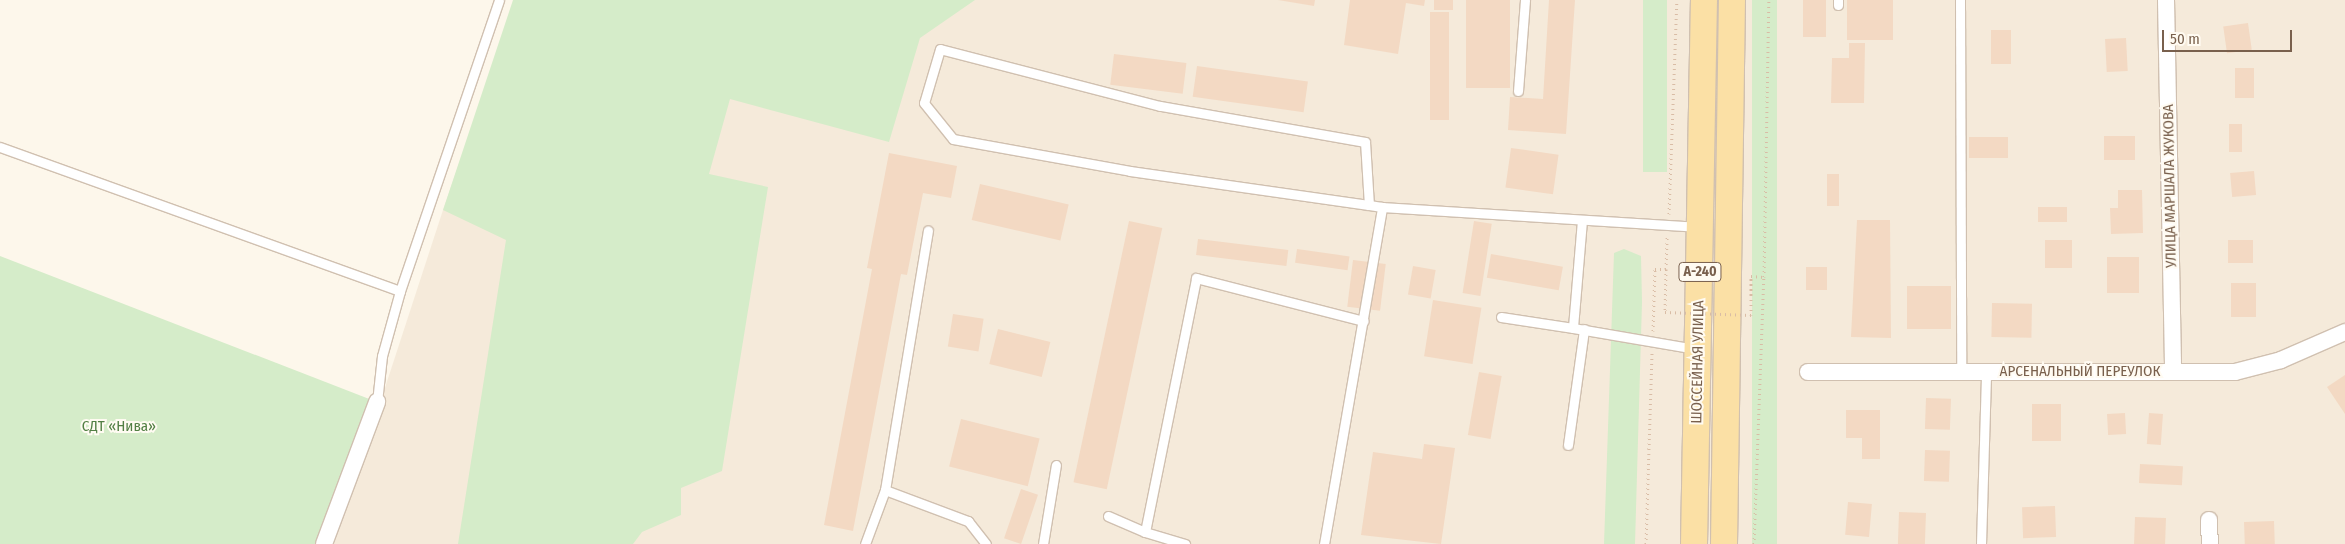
<!DOCTYPE html>
<meta charset="utf-8">
<style>
body{margin:0}
#map{position:relative;width:2345px;height:544px;overflow:hidden;background:#fdf7eb;font-family:"Fira Sans Condensed",sans-serif}
div>[style]{position:absolute}
[style*='--x']{left:calc(var(--x)*1px);top:calc(var(--y)*1px);width:calc(var(--w)*1px);rotate:calc(var(--a)*1deg)}
.residential>*{inset:0;background:#f5eada}
.green>*{inset:0;background:#d5ecc9;transform-origin:0 0}
.building>*{inset:0;background:#f3d9c3;transform-origin:0 0}
.path>*{height:3px;margin-top:-1.5px;transform-origin:0;background:repeating-linear-gradient(90deg,#d9bca5 0 1px,transparent 0 5px)}
.roads{filter:drop-shadow(1px 0 #d0c0b0) drop-shadow(-1px 0 #d0c0b0) drop-shadow(0 1px #d0c0b0) drop-shadow(0 -1px #d0c0b0)}
.service>*{height:9px;margin:-4.5px;padding:0 4.5px;transform-origin:4.5px;border-radius:4.5px;background:#fff}
.minor>*{height:16px;margin:-8px;padding:0 8px;transform-origin:8px;border-radius:8px;background:#fff}
.primary>*{height:26px;margin:-13px;padding:0 13px;transform-origin:13px;border-radius:13px;background:#fbe0a5}
.path-bridge>*{height:3px;margin-top:-1.5px;transform-origin:0;background:repeating-linear-gradient(90deg,#d9bca5 0 1px,transparent 0 5px)}
span{translate:-50% -50%;white-space:nowrap;text-align:center;line-height:1.15;-webkit-text-stroke:4px #fffbf2;paint-order:stroke}
.shield-label span{padding:1px 4px;background:#fffbf2;border:1px solid;border-radius:4px;-webkit-text-stroke-width:0}
.shield-label{font-size:14px;color:#79604d;font-weight:700}
.street-label{font-size:15px;color:#79604d}
.park-label{font-size:15px;color:#527f44}
.scale{position:absolute;left:2162px;top:30px;width:130px;height:22px;box-sizing:border-box;border:2px solid #79604d;border-top:0;padding-left:6px;font-size:15px;line-height:18px;white-space:nowrap;color:#79604d;-webkit-text-stroke:4px #fffbf2;paint-order:stroke}
</style>
<div id="map">
<div class="residential">
<div style="clip-path:polygon(516px 0,2345px 0,2345px 544px,334px 544px,443px 210px)"></div>
</div>
<div class="green">
<div style="clip-path:polygon(513px 0,975px 0,920px 38px,889px 142px,730px 99px,709px 174px,768px 187px,722px 471px,681px 488px,681px 515px,642px 532px,633px 544px,458px 544px,506px 240px,443px 210px)"></div>
<div style="left:1643px;top:0;width:24px;height:172px"></div>
<div style="left:1752px;top:0;width:25px;height:544px"></div>
<div style="clip-path:polygon(1624px 249px,1641px 256px,1642px 302px,1635px 544px,1604px 544px,1614px 253px)"></div>
<div style="clip-path:polygon(0 256px,377px 402px,324px 544px,0 544px)"></div>
</div>
<div class="building">
<div style="clip-path:polygon(1278px 0,1315px 0,1314px 6px)"></div>
<div style="clip-path:polygon(1350px 0,1425px 0,1424px 6px,1406px 3px,1398px 54px,1344px 45px)"></div>
<div style="left:1434px;top:0;width:19px;height:10px"></div>
<div style="left:1466px;top:0;width:44px;height:88px"></div>
<div style="clip-path:polygon(1549px 0,1575px 0,1566px 134px,1508px 130px,1510px 97px,1543px 99px)"></div>
<div style="left:1803px;top:0;width:23px;height:37px"></div>
<div style="left:1847px;top:0;width:46px;height:40px"></div>
<div style="left:1430px;top:12px;width:19px;height:108px"></div>
<div style="left:2248px;top:23px;width:27px;height:25px;rotate:82deg"></div>
<div style="left:1991px;top:30px;width:20px;height:34px"></div>
<div style="left:2126px;top:38px;width:33px;height:21px;rotate:87deg"></div>
<div style="clip-path:polygon(1849px 43px,1865px 43px,1864px 103px,1831px 103px,1832px 58px,1849px 58px)"></div>
<div style="left:1114px;top:54px;width:73px;height:31px;rotate:7deg"></div>
<div style="left:1197px;top:66px;width:112px;height:31px;rotate:8deg"></div>
<div style="left:2235px;top:68px;width:19px;height:30px"></div>
<div style="left:2229px;top:124px;width:13px;height:28px"></div>
<div style="left:2104px;top:136px;width:31px;height:24px"></div>
<div style="left:1969px;top:137px;width:39px;height:21px"></div>
<div style="left:1511px;top:148px;width:48px;height:40px;rotate:8deg"></div>
<div style="clip-path:polygon(889px 153px,957px 166px,951px 198px,923px 193px,907px 275px,901px 274px,853px 531px,824px 525px,872px 269px,867px 268px)"></div>
<div style="left:2254px;top:171px;width:24px;height:24px;rotate:85deg"></div>
<div style="left:1827px;top:174px;width:12px;height:32px"></div>
<div style="left:980px;top:184px;width:91px;height:37px;rotate:13deg"></div>
<div style="clip-path:polygon(2118px 190px,2142px 190px,2143px 233px,2111px 234px,2110px 208px,2118px 208px)"></div>
<div style="left:2038px;top:207px;width:29px;height:15px"></div>
<div style="clip-path:polygon(1857px 220px,1890px 220px,1891px 338px,1851px 337px)"></div>
<div style="left:1129px;top:221px;width:34px;height:267px;rotate:12deg"></div>
<div style="left:1474px;top:221px;width:18px;height:73px;rotate:9deg"></div>
<div style="left:1198px;top:239px;width:91px;height:16px;rotate:7deg"></div>
<div style="left:2045px;top:240px;width:27px;height:28px"></div>
<div style="left:2228px;top:240px;width:25px;height:23px"></div>
<div style="left:1297px;top:249px;width:53px;height:14px;rotate:8deg"></div>
<div style="left:1491px;top:254px;width:73px;height:24px;rotate:10deg"></div>
<div style="left:2107px;top:257px;width:32px;height:36px"></div>
<div style="left:1353px;top:260px;width:33px;height:47px;rotate:7deg"></div>
<div style="left:1413px;top:266px;width:23px;height:29px;rotate:10deg"></div>
<div style="left:1806px;top:267px;width:21px;height:23px"></div>
<div style="left:2231px;top:283px;width:25px;height:34px"></div>
<div style="left:1907px;top:286px;width:44px;height:43px"></div>
<div style="left:1433px;top:300px;width:49px;height:57px;rotate:9deg"></div>
<div style="left:1992px;top:303px;width:40px;height:34px;rotate:1deg"></div>
<div style="left:953px;top:314px;width:31px;height:33px;rotate:9deg"></div>
<div style="left:998px;top:329px;width:54px;height:36px;rotate:14deg"></div>
<div style="left:1479px;top:372px;width:23px;height:64px;rotate:10deg"></div>
<div style="clip-path:polygon(2345px 375px,2345px 414px,2327px 387px)"></div>
<div style="left:1926px;top:398px;width:25px;height:31px;rotate:2deg"></div>
<div style="left:2032px;top:404px;width:29px;height:37px"></div>
<div style="clip-path:polygon(1846px 410px,1880px 410px,1880px 459px,1862px 459px,1862px 438px,1846px 438px)"></div>
<div style="left:2125px;top:413px;width:21px;height:18px;rotate:87deg"></div>
<div style="left:2149px;top:413px;width:14px;height:31px;rotate:4deg"></div>
<div style="left:961px;top:419px;width:81px;height:49px;rotate:14deg"></div>
<div style="clip-path:polygon(1424px 444px,1455px 448px,1441px 544px,1361px 535px,1373px 452px,1422px 459px)"></div>
<div style="left:1925px;top:450px;width:25px;height:31px;rotate:2deg"></div>
<div style="left:2140px;top:464px;width:43px;height:19px;rotate:3deg"></div>
<div style="left:1021px;top:489px;width:18px;height:52px;rotate:19deg"></div>
<div style="left:1848px;top:502px;width:24px;height:33px;rotate:5deg"></div>
<div style="left:2055px;top:506px;width:31px;height:33px;rotate:88deg"></div>
<div style="left:1899px;top:512px;width:27px;height:32px;rotate:2deg"></div>
<div style="left:2135px;top:517px;width:31px;height:27px;rotate:2deg"></div>
<div style="left:2274px;top:521px;width:23px;height:30px;rotate:88deg"></div>
</div>
<div class="path">
<div style="--x:1669;--y:214;--w:214;--a:-87.9"></div>
<div style="--x:1751;--y:276;--w:13;--a:4"></div>
<div style="--x:1653;--y:331;--w:62;--a:-88.2"></div>
<div style="--x:1655;--y:269;--w:11;--a:0"></div>
<div style="--x:1666;--y:269;--w:33;--a:-88"></div>
<div style="--x:1646;--y:544;--w:192;--a:-88.2"></div>
<div style="--x:1754;--y:544;--w:267;--a:-87.9"></div>
<div style="--x:1764;--y:277;--w:277;--a:-89"></div>
</div>
<div class="roads">
<div class="service">
<div style="--x:1960;--y:0;--w:370;--a:89.8"></div>
<div style="--x:1838;--y:5;--w:5;--a:-90"></div>
<div style="--x:1518;--y:91;--w:91;--a:-85.6"></div>
<div style="--x:0;--y:147;--w:425;--a:19.8"></div>
<div style="--x:1369;--y:205;--w:63;--a:-93.6"></div>
<div style="--x:1365;--y:142;--w:208;--a:-170"></div>
<div style="--x:1160;--y:106;--w:227;--a:-165.5"></div>
<div style="--x:940;--y:49;--w:56;--a:106.5"></div>
<div style="--x:924;--y:103;--w:46;--a:51.1"></div>
<div style="--x:953;--y:139;--w:180;--a:10.2"></div>
<div style="--x:1130;--y:171;--w:241;--a:8.1"></div>
<div style="--x:1369;--y:205;--w:13;--a:9"></div>
<div style="--x:1382;--y:207;--w:318;--a:3.6"></div>
<div style="--x:1582;--y:220;--w:108;--a:94.8"></div>
<div style="--x:1573;--y:328;--w:125;--a:9.7"></div>
<div style="--x:1501;--y:317;--w:73;--a:8.7"></div>
<div style="--x:377;--y:402;--w:46;--a:-83.8"></div>
<div style="--x:382;--y:356;--w:67;--a:-74.5"></div>
<div style="--x:400;--y:291;--w:307;--a:-71.2"></div>
<div style="--x:1568;--y:445;--w:117;--a:-82.1"></div>
<div style="--x:885;--y:490;--w:89;--a:20.5"></div>
<div style="--x:968;--y:521;--w:29;--a:52"></div>
<div style="--x:1108;--y:516;--w:40;--a:23.4"></div>
<div style="--x:1145;--y:532;--w:42;--a:16.7"></div>
<div style="--x:1145;--y:532;--w:259;--a:-78.6"></div>
<div style="--x:1196;--y:278;--w:173;--a:14.4"></div>
<div style="--x:865;--y:544;--w:58;--a:-69.7"></div>
<div style="--x:885;--y:490;--w:263;--a:-80.6"></div>
<div style="--x:1043;--y:544;--w:80;--a:-80.7"></div>
<div style="--x:1324;--y:544;--w:342;--a:-80.2"></div>
<div style="--x:1981;--y:544;--w:173;--a:-88.3"></div>
</div>
<div class="minor">
<div style="--x:2166;--y:0;--w:372;--a:88.9"></div>
<div style="--x:1808;--y:372;--w:427;--a:0"></div>
<div style="--x:2235;--y:372;--w:48;--a:-14.6"></div>
<div style="--x:2281;--y:360;--w:70;--a:-23.6"></div>
<div style="--x:2209;--y:520;--w:24;--a:88"></div>
<div style="--x:324;--y:544;--w:152;--a:-69.5"></div>
</div>
<div class="primary">
<div style="--x:1694;--y:544;--w:544;--a:-88.95"></div>
<div style="--x:1724;--y:544;--w:544;--a:-89.16"></div>
</div>
</div>
<div class="path-bridge">
<div style="--x:1666;--y:269;--w:43;--a:91.3"></div>
<div style="--x:1665;--y:312;--w:86;--a:2"></div>
<div style="--x:1751;--y:315;--w:39;--a:-90"></div>
</div>
<div class="shield-label">
<span style="left:1700px;top:272px">А-240</span>
</div>
<div class="street-label">
<span style="left:2170px;top:186px;rotate:-91deg">УЛИЦА МАРШАЛА ЖУКОВА</span>
<span style="left:1698px;top:362px;rotate:-89deg">ШОССЕЙНАЯ УЛИЦА</span>
<span style="left:2080px;top:372px">АРСЕНАЛЬНЫЙ ПЕРЕУЛОК</span>
</div>
<div class="park-label">
<span style="left:119px;top:427px">СДТ «Нива»</span>
</div>
<div class="scale">50 m</div>
</div>
